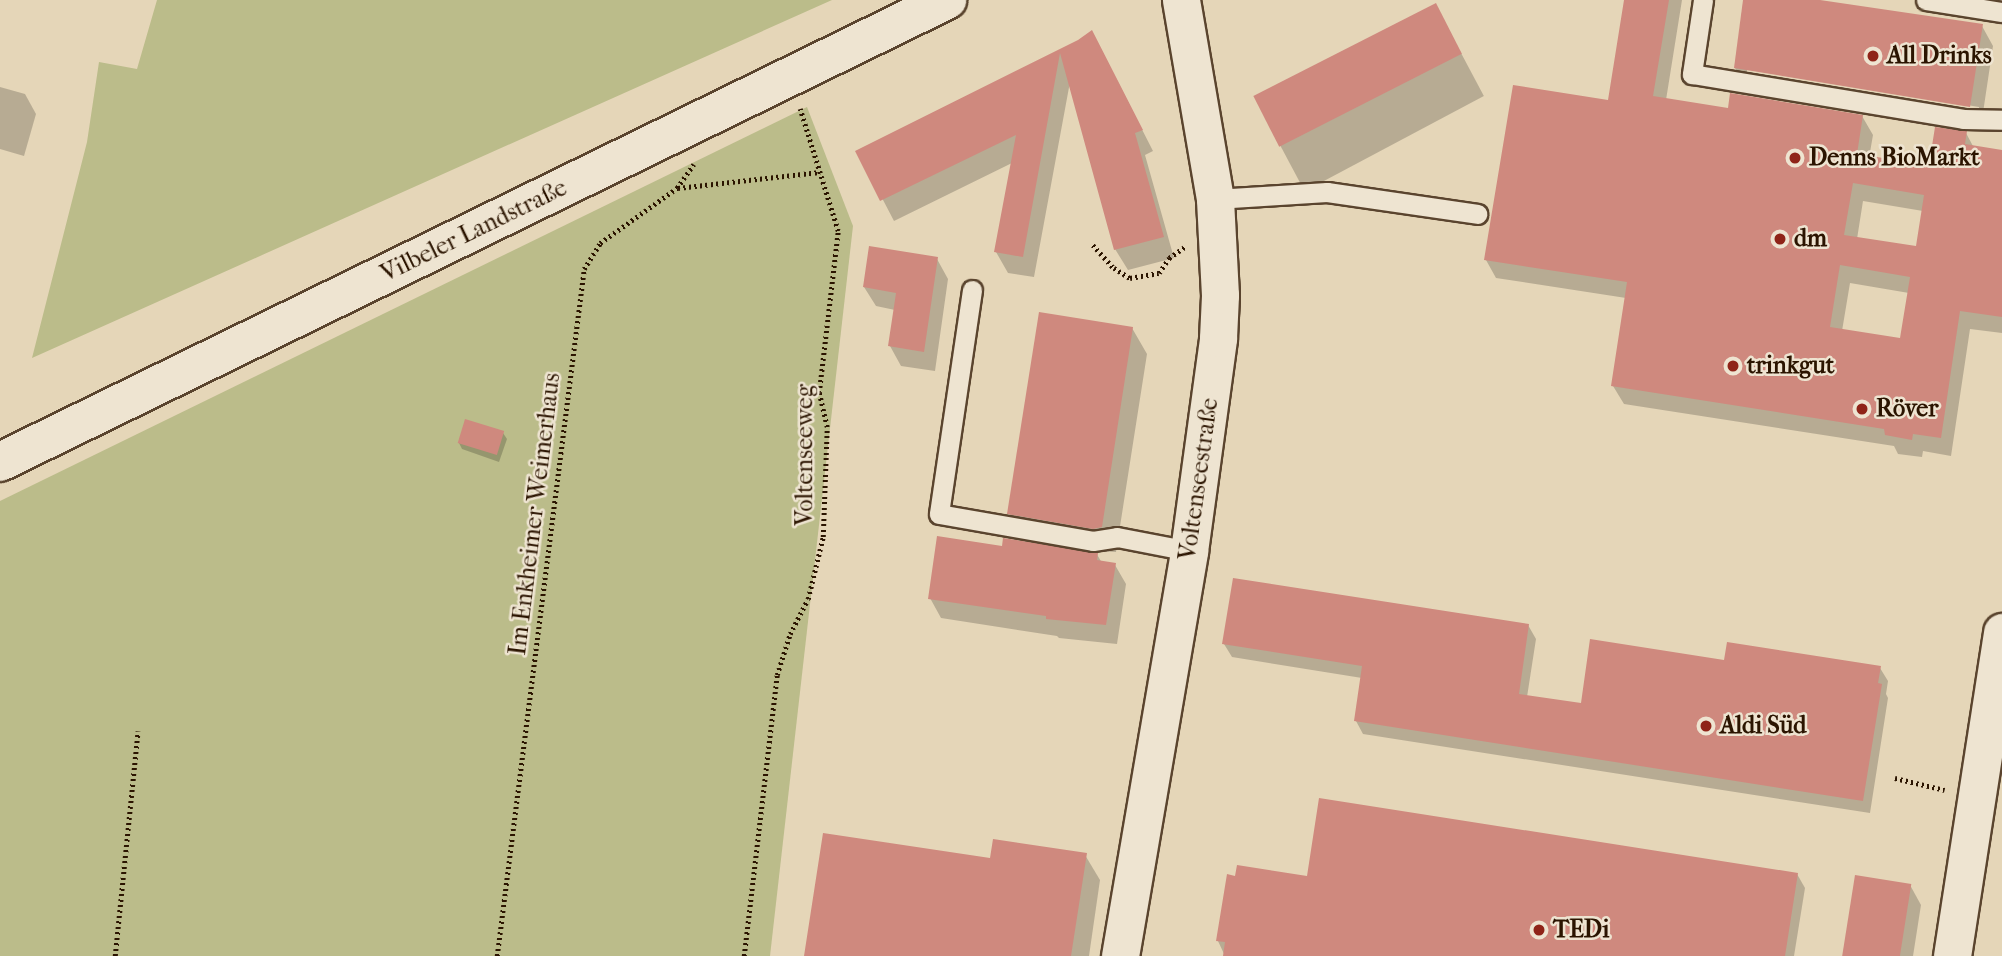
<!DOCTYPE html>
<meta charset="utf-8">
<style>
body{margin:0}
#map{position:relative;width:2002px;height:956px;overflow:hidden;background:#e5d6b8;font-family:"IM FELL French Canon",serif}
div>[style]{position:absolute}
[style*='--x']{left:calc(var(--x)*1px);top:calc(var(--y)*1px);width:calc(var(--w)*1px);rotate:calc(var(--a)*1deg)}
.green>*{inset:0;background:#bbbc8a}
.shadow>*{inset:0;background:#0003;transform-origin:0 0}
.building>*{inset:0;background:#cf897e;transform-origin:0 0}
.path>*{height:4.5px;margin-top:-2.25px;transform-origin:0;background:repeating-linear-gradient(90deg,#2b1400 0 2px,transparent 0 5.5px)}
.roads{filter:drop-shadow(2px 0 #5a442e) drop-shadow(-2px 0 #5a442e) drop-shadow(0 2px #5a442e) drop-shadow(0 -2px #5a442e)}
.service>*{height:19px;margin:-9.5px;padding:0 9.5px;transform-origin:9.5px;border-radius:9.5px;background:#eee4d1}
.minor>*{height:37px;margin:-18.5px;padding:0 18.5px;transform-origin:18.5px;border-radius:18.5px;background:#eee4d1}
.secondary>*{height:38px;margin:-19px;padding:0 19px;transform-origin:19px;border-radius:19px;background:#eee4d1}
.dots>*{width:19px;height:19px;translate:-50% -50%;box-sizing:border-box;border:4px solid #eee4d1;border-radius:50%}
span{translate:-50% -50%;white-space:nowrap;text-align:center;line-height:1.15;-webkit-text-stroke:5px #eee4d1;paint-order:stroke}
.poi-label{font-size:24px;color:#2b1400;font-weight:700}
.left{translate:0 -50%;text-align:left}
.street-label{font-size:24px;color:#2b1400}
</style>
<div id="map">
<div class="green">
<div style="clip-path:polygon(157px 0,832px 0,32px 358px,87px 142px,99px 62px,137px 69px)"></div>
<div style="clip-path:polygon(807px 107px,853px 226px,770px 956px,0 956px,0 501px)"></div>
</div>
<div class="shadow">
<div style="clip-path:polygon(evenodd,1626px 0,1682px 0,1666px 100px,1729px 110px,1862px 116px,1873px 135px,1869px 158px,1930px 166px,1966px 133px,1974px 148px,2002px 152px,2002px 333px,1970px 329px,1951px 456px,1923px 451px,1922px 457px,1898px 454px,1894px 446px,1624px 404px,1613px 386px,1626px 298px,1496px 278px,1486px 260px,1609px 102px,1626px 0,1863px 201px,1923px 211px,1917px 248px,1857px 239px,1863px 201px,1626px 0,1850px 283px,1909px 293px,1902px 340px,1842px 331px,1850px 283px)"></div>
<div style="clip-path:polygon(evenodd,1745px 0,1808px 0,1982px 26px,1993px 46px,1981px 126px,1747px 88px,1735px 68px,1745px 0,1747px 69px,1979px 107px,1979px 110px,1747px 72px,1747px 69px)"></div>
<div style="left:1436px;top:6px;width:102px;height:203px;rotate:62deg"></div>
<div style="clip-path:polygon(1078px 42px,1103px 53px,1153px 151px,1145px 155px,1174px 258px,1128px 270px,1115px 249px,1070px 82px,1034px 277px,1008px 273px,996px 252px,1012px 163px,894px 221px,858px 152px)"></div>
<div style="clip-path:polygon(0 87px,25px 94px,36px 114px,24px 156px,0 149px)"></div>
<div style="clip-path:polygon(937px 259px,948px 279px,935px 371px,901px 366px,890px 346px,895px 310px,876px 306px,864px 287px)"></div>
<div style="clip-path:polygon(1132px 328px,1147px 354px,1116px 552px,1095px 551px,1102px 563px,1115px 565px,1126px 584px,1117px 644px,1059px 638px,1057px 636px,941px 618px,930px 598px,1003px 548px,1065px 549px,1065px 546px,1024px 539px,1009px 513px)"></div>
<div style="clip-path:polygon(503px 433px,507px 439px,499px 462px,462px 449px,459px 443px)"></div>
<div style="clip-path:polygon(1528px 625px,1536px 639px,1527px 697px,1582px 705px,1725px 662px,1880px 668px,1888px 681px,1886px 694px,1888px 698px,1870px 813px,1363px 734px,1356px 721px,1362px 678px,1232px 657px,1224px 644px)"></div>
<div style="clip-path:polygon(1085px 855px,1100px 880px,1089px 956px,806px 956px,991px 860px)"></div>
<div style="clip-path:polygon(1797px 874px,1805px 888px,1794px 956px,1225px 956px,1218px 941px,1308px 878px)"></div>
<div style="clip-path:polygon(1910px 885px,1921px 905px,1913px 956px,1844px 956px)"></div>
</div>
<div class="building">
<div style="clip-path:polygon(evenodd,1624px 0,1669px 0,1653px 96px,1728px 108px,1730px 93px,1863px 115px,1857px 154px,1929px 165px,1935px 127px,1967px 131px,1965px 144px,2002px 150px,2002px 317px,1960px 311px,1941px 438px,1913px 434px,1912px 440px,1885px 435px,1884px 429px,1611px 386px,1627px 282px,1484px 260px,1513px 85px,1608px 100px,1624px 0,1853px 183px,1924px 195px,1916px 246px,1844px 235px,1853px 183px,1624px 0,1840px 265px,1910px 277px,1900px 338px,1830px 327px,1840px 265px)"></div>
<div style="clip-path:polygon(1743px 0,1820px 0,1983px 24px,1970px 107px,1734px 68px)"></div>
<div style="left:1436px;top:3px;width:57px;height:205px;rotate:63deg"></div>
<div style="clip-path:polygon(1092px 30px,1143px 130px,1135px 133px,1164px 237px,1114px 250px,1060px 53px,1023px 257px,994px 252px,1016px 135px,880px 201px,855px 151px,1078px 40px)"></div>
<div style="clip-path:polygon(869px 246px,938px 257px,924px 352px,888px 346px,896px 293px,863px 287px)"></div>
<div style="clip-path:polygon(1039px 312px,1133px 327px,1102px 527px,1093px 529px,1007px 514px)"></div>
<div style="left:465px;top:419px;width:41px;height:25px;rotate:17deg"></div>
<div style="clip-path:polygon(937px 536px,1002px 546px,1003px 538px,1098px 553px,1097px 560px,1116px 563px,1106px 625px,1046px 619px,1046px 616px,928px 599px)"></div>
<div style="clip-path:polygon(1233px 578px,1529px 624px,1519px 694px,1581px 703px,1590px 639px,1724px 660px,1727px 642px,1881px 666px,1878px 683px,1882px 684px,1863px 801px,1354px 721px,1362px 666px,1222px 644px)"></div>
<div style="clip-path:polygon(1319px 798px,1798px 873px,1785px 956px,1223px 956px,1225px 942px,1216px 941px,1227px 874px,1235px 876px,1237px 865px,1307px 876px)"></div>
<div style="clip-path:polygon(823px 833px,990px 858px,993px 839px,1087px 853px,1071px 956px,804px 956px)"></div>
<div style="left:1855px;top:875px;width:57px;height:82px;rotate:9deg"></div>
</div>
<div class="path">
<div style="--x:678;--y:188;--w:143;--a:-6.4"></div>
<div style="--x:1093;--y:245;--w:31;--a:48"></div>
<div style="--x:1114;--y:268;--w:19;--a:32"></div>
<div style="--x:1130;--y:278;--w:29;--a:-10"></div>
<div style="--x:1159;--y:273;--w:18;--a:-56"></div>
<div style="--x:1169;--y:258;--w:19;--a:-35"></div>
<div style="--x:1895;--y:778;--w:51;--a:13.5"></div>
<div style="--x:115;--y:956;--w:226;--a:-84.2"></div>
<div style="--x:497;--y:956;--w:692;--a:-82.78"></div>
<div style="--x:584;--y:269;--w:31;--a:-58"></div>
<div style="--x:600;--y:243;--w:95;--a:-35.5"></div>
<div style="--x:677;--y:188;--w:29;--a:-55"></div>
<div style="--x:744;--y:956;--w:283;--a:-83.3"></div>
<div style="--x:777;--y:675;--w:43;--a:-72.4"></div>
<div style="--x:790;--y:634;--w:39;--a:-63"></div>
<div style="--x:808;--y:599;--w:64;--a:-76.4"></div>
<div style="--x:823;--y:537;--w:110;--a:-87.9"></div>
<div style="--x:827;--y:427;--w:35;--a:-103"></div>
<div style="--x:819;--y:393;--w:163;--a:-83.3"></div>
<div style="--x:838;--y:231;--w:128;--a:-107.3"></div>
</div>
<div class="roads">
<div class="service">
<div style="--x:1703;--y:0;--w:75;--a:98.5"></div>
<div style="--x:1692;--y:74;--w:275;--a:9.4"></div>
<div style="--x:1963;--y:119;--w:39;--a:1"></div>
<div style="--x:1926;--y:0;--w:77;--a:9"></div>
<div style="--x:1215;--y:199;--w:112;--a:-3.6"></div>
<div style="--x:1327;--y:192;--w:152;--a:8.3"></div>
<div style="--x:972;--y:290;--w:226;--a:98.4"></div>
<div style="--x:939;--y:514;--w:156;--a:9.9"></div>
<div style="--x:1093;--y:541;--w:24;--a:-9"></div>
<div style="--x:1117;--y:537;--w:73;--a:11"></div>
</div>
<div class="minor">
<div style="--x:1120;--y:956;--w:411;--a:-80.3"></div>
<div style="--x:1189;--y:551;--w:215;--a:-82.2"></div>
<div style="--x:1218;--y:338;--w:43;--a:-87.3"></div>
<div style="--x:1220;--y:295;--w:96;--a:-93"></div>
<div style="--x:1215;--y:199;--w:202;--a:-99.7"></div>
<div style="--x:1952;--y:956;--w:328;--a:-81.2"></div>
</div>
<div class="secondary">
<div style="--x:0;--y:462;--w:1054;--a:-26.01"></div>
</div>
</div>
<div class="dots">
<div style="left:1873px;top:56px;background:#8f2418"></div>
<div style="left:1795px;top:158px;background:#8f2418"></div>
<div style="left:1780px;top:239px;background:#8f2418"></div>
<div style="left:1733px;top:366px;background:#8f2418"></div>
<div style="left:1862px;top:409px;background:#8f2418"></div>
<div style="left:1706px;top:726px;background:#8f2418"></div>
<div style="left:1539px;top:930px;background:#8f2418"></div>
</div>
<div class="poi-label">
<span class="left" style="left:1887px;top:56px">All Drinks</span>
<span class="left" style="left:1809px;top:158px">Denns BioMarkt</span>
<span class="left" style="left:1794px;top:239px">dm</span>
<span class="left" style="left:1747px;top:366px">trinkgut</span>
<span class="left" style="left:1876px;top:409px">Röver</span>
<span class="left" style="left:1720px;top:726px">Aldi Süd</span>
<span class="left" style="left:1553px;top:930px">TEDi</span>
</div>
<div class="street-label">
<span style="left:474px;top:231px;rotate:-26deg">Vilbeler Landstraße</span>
<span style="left:805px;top:455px;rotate:-90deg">Voltenseeweg</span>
<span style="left:1199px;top:479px;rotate:-82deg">Voltenseestraße</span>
<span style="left:535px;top:514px;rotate:-83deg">Im Enkheimer Weimerhaus</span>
</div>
</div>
